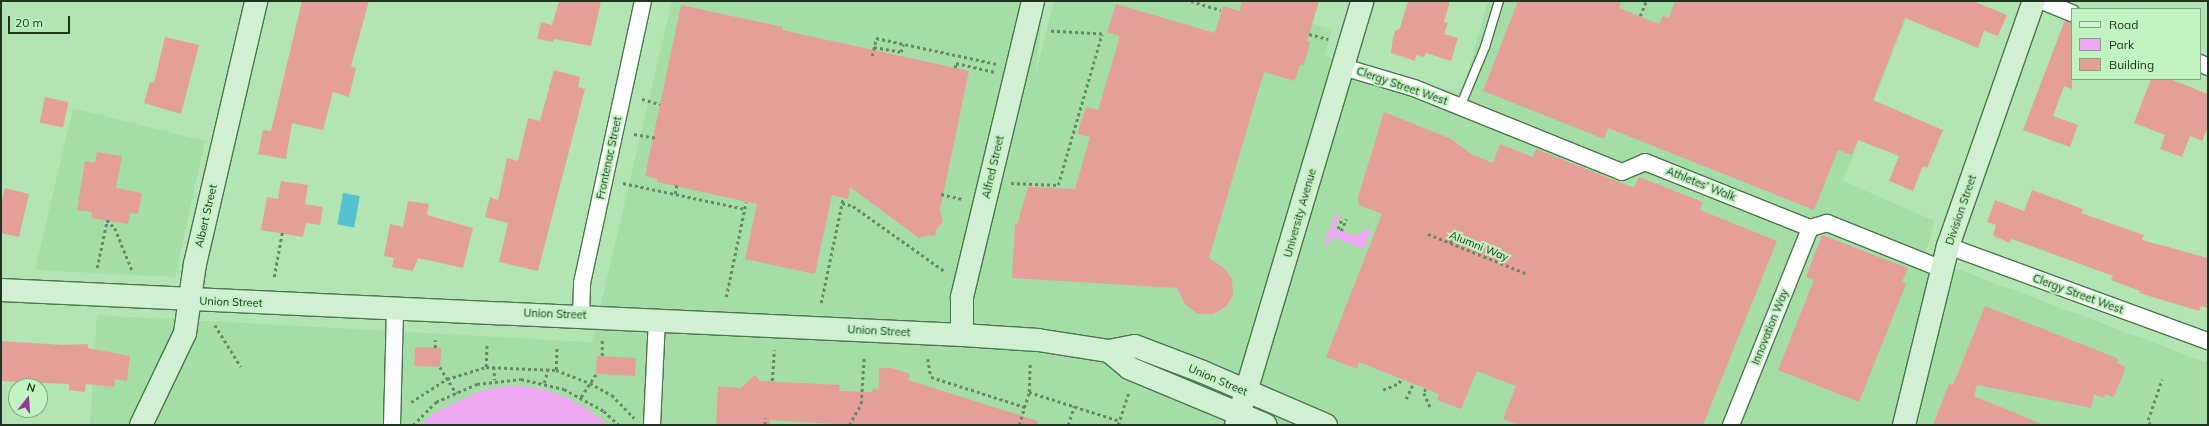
<!DOCTYPE html>
<meta charset="utf-8">
<style>
body{margin:0}
#map{position:relative;width:2209px;height:426px;overflow:hidden;background:#b3e5b4;font-family:Mulish,sans-serif}
div>[style]{position:absolute}
[style*='--x']{left:calc(var(--x)*1px);top:calc(var(--y)*1px);width:calc(var(--w)*1px);rotate:calc(var(--a)*1deg)}
.built>*{inset:0;background:#a5dda6}
.green>*{inset:0;background:#efa9f2}
.water>*{inset:0;background:#53c2ce;transform-origin:0 0}
.building>*{inset:0;background:#e59f99;transform-origin:0 0}
.path>*{height:2.5px;margin-top:-1.25px;transform-origin:0;background:repeating-linear-gradient(90deg,#678968 0 3px,transparent 0 6px)}
.roads{filter:drop-shadow(1px 0 #49774a) drop-shadow(-1px 0 #49774a) drop-shadow(0 1px #49774a) drop-shadow(0 -1px #49774a)}
.lane>*{height:8px;margin:-4px;padding:0 4px;transform-origin:4px;border-radius:4px;background:#fff}
.street>*{height:16px;margin:-8px;padding:0 8px;transform-origin:8px;border-radius:8px;background:#fff}
.secondary>*{height:22px;margin:-11px;padding:0 11px;transform-origin:11px;border-radius:11px;background:#d0efd3}
span{translate:-50% -50%;white-space:nowrap;text-align:center;line-height:1.15;-webkit-text-stroke:4px #c0f3c1;paint-order:stroke}
.street-label{font-size:11px;color:#213421}
.frame{position:absolute;inset:0;border:2px solid #213421;pointer-events:none}
.legend{position:absolute;left:2071px;top:8px;width:130px;height:72px;box-sizing:border-box;background:#c0f3c1;border:1px solid #80a781;margin:0;padding:5px 7px;list-style:none;font-size:12px;color:#213421}
.legend li{display:flex;align-items:center;gap:8px;height:20px}
.legend b{width:20px;border:1px solid #80a781}
.north{position:absolute;left:8px;top:378px;width:40px;height:40px;box-sizing:border-box;background:#c0f3c1;border:1px solid #80a781;border-radius:50%;rotate:17deg;font-size:11px;font-weight:700;line-height:16px;text-align:center;color:#213421}
.north::after{content:'';display:block;margin:auto;width:14px;height:18px;background:#96369d;clip-path:polygon(50% 0,100% 100%,50% 72%,0 100%)}
.scale{position:absolute;left:8px;top:16px;width:62px;height:18px;box-sizing:border-box;border:2px solid #213421;border-top:0;padding-left:5px;font-size:12px;line-height:14px;white-space:nowrap;color:#213421;-webkit-text-stroke:3px #c0f3c1;paint-order:stroke}
</style>
<div id="map">
<div class="built">
<div style="clip-path:polygon(672px 1px,1044px 1px,1035px 76px,1054px 1px,1231px 1px,1332px 29px,1325px 56px,1462px 94px,1488px 1px,1913px 1px,1843px 181px,1935px 221px,1925px 257px,2208px 363px,2208px 425px,90px 425px,97px 315px,592px 342px)"></div>
<div style="clip-path:polygon(73px 108px,205px 141px,175px 277px,35px 270px)"></div>
</div>
<div class="green">
<div style="clip-path:polygon(1336px 214px,1340px 215px,1335px 229px,1355px 236px,1366px 229px,1371px 230px,1364px 249px,1332px 237px,1328px 245px,1324px 243px)"></div>
<div style="clip-path:polygon(521px 386px,546px 390px,567px 398px,588px 409px,608px 425px,421px 425px,434px 413px,475px 393px,499px 387px)"></div>
</div>
<div class="water">
<div style="left:343px;top:193px;width:17px;height:32px;rotate:10deg"></div>
</div>
<div class="building">
<div style="clip-path:polygon(302px 1px,369px 1px,351px 66px,356px 68px,349px 97px,333px 92px,323px 130px,292px 123px,286px 159px,258px 154px,263px 130px,271px 131px)"></div>
<div style="clip-path:polygon(559px 1px,601px 1px,591px 46px,554px 39px,553px 42px,537px 39px,541px 22px,552px 25px)"></div>
<div style="clip-path:polygon(1241px 1px,1319px 1px,1307px 41px,1310px 42px,1304px 65px,1300px 64px,1295px 81px,1264px 72px,1209px 258px,1224px 268px,1232px 279px,1233px 295px,1226px 307px,1213px 314px,1198px 314px,1185px 304px,1177px 288px,1012px 278px,1015px 224px,1017px 225px,1028px 187px,1075px 189px,1090px 137px,1078px 134px,1080px 124px,1086px 107px,1098px 110px,1120px 36px,1107px 32px,1116px 4px,1215px 33px,1223px 6px,1240px 11px)"></div>
<div style="clip-path:polygon(1408px 1px,1450px 1px,1444px 22px,1448px 23px,1444px 34px,1458px 38px,1451px 61px,1426px 53px,1424px 57px,1416px 55px,1415px 61px,1391px 53px,1393px 37px,1395px 31px,1400px 28px)"></div>
<div style="clip-path:polygon(1518px 1px,1621px 1px,1619px 8px,1659px 24px,1663px 16px,1669px 18px,1675px 1px,1973px 1px,2007px 15px,1998px 36px,1984px 31px,1978px 48px,1905px 18px,1873px 100px,1943px 130px,1927px 168px,1923px 166px,1913px 191px,1889px 181px,1899px 156px,1858px 140px,1852px 155px,1838px 150px,1814px 210px,1608px 128px,1604px 139px,1483px 91px)"></div>
<div style="clip-path:polygon(681px 5px,783px 27px,782px 30px,969px 71px,940px 210px,943px 222px,936px 230px,935px 236px,928px 235px,919px 238px,850px 187px,848px 199px,832px 195px,815px 274px,745px 259px,757px 204px,657px 182px,657px 179px,645px 176px)"></div>
<div style="clip-path:polygon(2065px 20px,2072px 22px,2072px 89px,2064px 86px,2053px 116px,2078px 125px,2070px 147px,2023px 130px)"></div>
<div style="clip-path:polygon(165px 37px,199px 45px,181px 114px,144px 103px,150px 82px,154px 83px)"></div>
<div style="clip-path:polygon(554px 70px,580px 77px,578px 87px,585px 89px,538px 271px,499px 262px,508px 223px,485px 217px,490px 197px,498px 200px,507px 158px,518px 161px,528px 118px,540px 121px)"></div>
<div style="clip-path:polygon(2151px 79px,2170px 79px,2208px 94px,2208px 127px,2202px 141px,2190px 136px,2182px 157px,2160px 149px,2165px 135px,2134px 123px)"></div>
<div style="left:45px;top:97px;width:24px;height:26px;rotate:12deg"></div>
<div style="clip-path:polygon(1384px 112px,1451px 139px,1473px 155px,1493px 163px,1500px 144px,1533px 157px,1536px 149px,1634px 188px,1639px 177px,1703px 202px,1700px 210px,1777px 241px,1703px 425px,1518px 425px,1503px 419px,1516px 386px,1477px 371px,1461px 409px,1437px 400px,1439px 394px,1359px 362px,1357px 369px,1326px 357px,1382px 214px,1359px 205px,1358px 197px)"></div>
<div style="clip-path:polygon(97px 152px,122px 156px,116px 188px,142px 193px,138px 214px,130px 213px,128px 224px,91px 218px,92px 212px,77px 210px,85px 161px,95px 163px)"></div>
<div style="clip-path:polygon(281px 181px,308px 185px,305px 204px,323px 207px,320px 225px,306px 223px,303px 237px,261px 230px,267px 197px,278px 199px)"></div>
<div style="clip-path:polygon(5px 188px,29px 194px,19px 237px,1px 233px,1px 204px)"></div>
<div style="clip-path:polygon(2032px 190px,2083px 209px,2081px 213px,2144px 235px,2142px 240px,2208px 258px,2208px 308px,2201px 306px,2199px 311px,2139px 293px,2140px 291px,2111px 280px,2113px 276px,2012px 239px,2010px 243px,1993px 236px,1996px 225px,1987px 222px,1995px 200px,2024px 211px)"></div>
<div style="clip-path:polygon(408px 201px,429px 204px,427px 215px,473px 228px,463px 268px,418px 258px,413px 271px,392px 267px,394px 258px,384px 256px,390px 224px,403px 227px)"></div>
<div style="clip-path:polygon(1822px 235px,1908px 268px,1902px 282px,1906px 284px,1859px 402px,1778px 370px,1814px 280px,1806px 277px)"></div>
<div style="clip-path:polygon(1985px 306px,2119px 359px,2117px 363px,2126px 367px,2114px 397px,2105px 394px,2104px 398px,2094px 394px,2091px 408px,1977px 385px,1974px 396px,2044px 425px,1933px 425px,1949px 384px,1953px 385px)"></div>
<div style="clip-path:polygon(1px 341px,64px 345px,88px 344px,88px 348px,130px 356px,127px 381px,115px 379px,114px 387px,86px 384px,85px 392px,69px 390px,69px 384px,1px 381px)"></div>
<div style="left:415px;top:347px;width:26px;height:19px;rotate:2deg"></div>
<div style="left:597px;top:356px;width:39px;height:18px;rotate:3deg"></div>
<div style="clip-path:polygon(879px 368px,892px 368px,910px 374px,908px 380px,1038px 421px,1038px 425px,849px 425px,770px 420px,770px 425px,716px 425px,718px 386px,741px 388px,755px 375px,760px 381px,840px 385px,839px 391px,872px 392px,873px 388px,879px 390px)"></div>
</div>
<div class="path">
<div style="--x:1191;--y:1;--w:31;--a:17"></div>
<div style="--x:1640;--y:16;--w:16;--a:-68"></div>
<div style="--x:1309;--y:34;--w:20;--a:15"></div>
<div style="--x:874;--y:47;--w:27;--a:10"></div>
<div style="--x:901;--y:52;--w:8;--a:-76"></div>
<div style="--x:872;--y:56;--w:18;--a:-77"></div>
<div style="--x:876;--y:38;--w:124;--a:12.1"></div>
<div style="--x:955;--y:68;--w:5;--a:-79"></div>
<div style="--x:956;--y:63;--w:40;--a:13"></div>
<div style="--x:642;--y:99;--w:19;--a:16"></div>
<div style="--x:634;--y:134;--w:23;--a:10"></div>
<div style="--x:623;--y:183;--w:125;--a:12"></div>
<div style="--x:1011;--y:183;--w:47;--a:2.4"></div>
<div style="--x:1058;--y:185;--w:157;--a:-73.8"></div>
<div style="--x:1102;--y:34;--w:54;--a:-176.8"></div>
<div style="--x:675;--y:194;--w:11;--a:-80"></div>
<div style="--x:941;--y:194;--w:23;--a:13"></div>
<div style="--x:842;--y:203;--w:11;--a:15"></div>
<div style="--x:853;--y:206;--w:114;--a:35.4"></div>
<div style="--x:1338;--y:229;--w:12;--a:-70"></div>
<div style="--x:1341;--y:231;--w:13;--a:-67"></div>
<div style="--x:1428;--y:234;--w:105;--a:21.9"></div>
<div style="--x:1450;--y:243;--w:8;--a:-67"></div>
<div style="--x:97;--y:268;--w:49;--a:-78.2"></div>
<div style="--x:107;--y:220;--w:11;--a:45"></div>
<div style="--x:115;--y:228;--w:45;--a:68"></div>
<div style="--x:274;--y:277;--w:45;--a:-79.7"></div>
<div style="--x:726;--y:297;--w:97;--a:-78.1"></div>
<div style="--x:821;--y:303;--w:107;--a:-78.2"></div>
<div style="--x:215;--y:325;--w:49;--a:58.2"></div>
<div style="--x:435;--y:348;--w:8;--a:-90"></div>
<div style="--x:602;--y:356;--w:16;--a:-90"></div>
<div style="--x:928;--y:359;--w:18;--a:81"></div>
<div style="--x:931;--y:377;--w:99;--a:17.7"></div>
<div style="--x:440;--y:367;--w:31;--a:58"></div>
<div style="--x:486;--y:367;--w:24;--a:-88"></div>
<div style="--x:494;--y:367;--w:13;--a:86"></div>
<div style="--x:556;--y:370;--w:23;--a:-88"></div>
<div style="--x:772;--y:381;--w:31;--a:-86"></div>
<div style="--x:544;--y:383;--w:15;--a:-74"></div>
<div style="--x:1426;--y:389;--w:4;--a:117"></div>
<div style="--x:1424;--y:393;--w:17;--a:66"></div>
<div style="--x:1383;--y:390;--w:17;--a:-24"></div>
<div style="--x:1399;--y:383;--w:4;--a:-63"></div>
<div style="--x:1029;--y:392;--w:96;--a:17.7"></div>
<div style="--x:581;--y:397;--w:27;--a:-57"></div>
<div style="--x:1406;--y:399;--w:17;--a:-65"></div>
<div style="--x:411;--y:402;--w:43;--a:-32.6"></div>
<div style="--x:447;--y:379;--w:41;--a:-17.1"></div>
<div style="--x:486;--y:367;--w:70;--a:2.5"></div>
<div style="--x:556;--y:370;--w:36;--a:21"></div>
<div style="--x:590;--y:383;--w:25;--a:29"></div>
<div style="--x:612;--y:395;--w:32;--a:46"></div>
<div style="--x:413;--y:425;--w:33;--a:-45"></div>
<div style="--x:436;--y:402;--w:45;--a:-23.7"></div>
<div style="--x:477;--y:384;--w:44;--a:-6.5"></div>
<div style="--x:521;--y:379;--w:44;--a:13.1"></div>
<div style="--x:564;--y:389;--w:46;--a:28.8"></div>
<div style="--x:604;--y:411;--w:21;--a:43"></div>
<div style="--x:765;--y:425;--w:7;--a:-90"></div>
<div style="--x:849;--y:425;--w:24;--a:-60"></div>
<div style="--x:861;--y:404;--w:48;--a:-86.4"></div>
<div style="--x:1019;--y:425;--w:34;--a:-73"></div>
<div style="--x:1029;--y:392;--w:29;--a:-88"></div>
<div style="--x:1068;--y:425;--w:20;--a:-72"></div>
<div style="--x:1118;--y:425;--w:36;--a:-72"></div>
<div style="--x:2150;--y:425;--w:5;--a:-112"></div>
<div style="--x:2148;--y:420;--w:43;--a:-71.1"></div>
</div>
<div class="roads">
<div class="lane">
<div style="--x:1460;--y:107;--w:65;--a:-67.4"></div>
<div style="--x:1485;--y:47;--w:48;--a:-73.1"></div>
</div>
<div class="street">
<div style="--x:2042;--y:1;--w:32;--a:22"></div>
<div style="--x:2200;--y:63;--w:9;--a:27"></div>
<div style="--x:1343;--y:67;--w:74;--a:16.5"></div>
<div style="--x:1414;--y:88;--w:224;--a:22"></div>
<div style="--x:1622;--y:172;--w:25;--a:-23"></div>
<div style="--x:1645;--y:162;--w:178;--a:21.8"></div>
<div style="--x:1810;--y:228;--w:18;--a:-16"></div>
<div style="--x:1827;--y:223;--w:124;--a:21.8"></div>
<div style="--x:1948;--y:246;--w:277;--a:20.1"></div>
<div style="--x:581;--y:315;--w:32;--a:-88"></div>
<div style="--x:582;--y:283;--w:289;--a:-77.8"></div>
<div style="--x:392;--y:425;--w:116;--a:-88.5"></div>
<div style="--x:652;--y:425;--w:106;--a:-87.3"></div>
<div style="--x:1731;--y:425;--w:212;--a:-68.1"></div>
</div>
<div class="secondary">
<div style="--x:1;--y:290;--w:962;--a:2.68"></div>
<div style="--x:962;--y:335;--w:76;--a:3.8"></div>
<div style="--x:1038;--y:340;--w:72;--a:8.8"></div>
<div style="--x:1109;--y:351;--w:26;--a:-11"></div>
<div style="--x:1135;--y:346;--w:73;--a:20.9"></div>
<div style="--x:1203;--y:372;--w:134;--a:23.3"></div>
<div style="--x:962;--y:335;--w:38;--a:-90"></div>
<div style="--x:962;--y:297;--w:304;--a:-76.5"></div>
<div style="--x:1109;--y:351;--w:26;--a:40"></div>
<div style="--x:1129;--y:368;--w:148;--a:22.6"></div>
<div style="--x:141;--y:425;--w:102;--a:-64.4"></div>
<div style="--x:185;--y:333;--w:70;--a:-81.8"></div>
<div style="--x:195;--y:264;--w:270;--a:-76.9"></div>
<div style="--x:1236;--y:425;--w:442;--a:-73.4"></div>
<div style="--x:1904;--y:425;--w:184;--a:-76.2"></div>
<div style="--x:1948;--y:246;--w:260;--a:-70.7"></div>
</div>
</div>
<div class="street-label">
<span style="left:1402px;top:86px;rotate:19deg">Clergy Street West</span>
<span style="left:609px;top:158px;rotate:-78deg">Frontenac Street</span>
<span style="left:993px;top:167px;rotate:-77deg">Alfred Street</span>
<span style="left:1701px;top:184px;rotate:22deg">Athletes’ Walk</span>
<span style="left:1961px;top:210px;rotate:-71deg">Division Street</span>
<span style="left:1300px;top:213px;rotate:-74deg">University Avenue</span>
<span style="left:206px;top:216px;rotate:-77deg">Albert Street</span>
<span style="left:1479px;top:246px;rotate:22deg">Alumni Way</span>
<span style="left:2078px;top:294px;rotate:20deg">Clergy Street West</span>
<span style="left:231px;top:302px;rotate:2deg">Union Street</span>
<span style="left:555px;top:314px;rotate:2deg">Union Street</span>
<span style="left:1770px;top:327px;rotate:-68deg">Innovation Way</span>
<span style="left:879px;top:331px;rotate:3deg">Union Street</span>
<span style="left:1218px;top:380px;rotate:23deg">Union Street</span>
</div>
<div class="frame"></div>
<ul class="legend">
<li><b style="height:5px;background:#d0efd3"></b>Road</li>
<li><b style="height:11px;background:#efa9f2"></b>Park</li>
<li><b style="height:11px;background:#e59f99"></b>Building</li>
</ul>
<div class="north">N</div>
<div class="scale">20 m</div>
</div>
